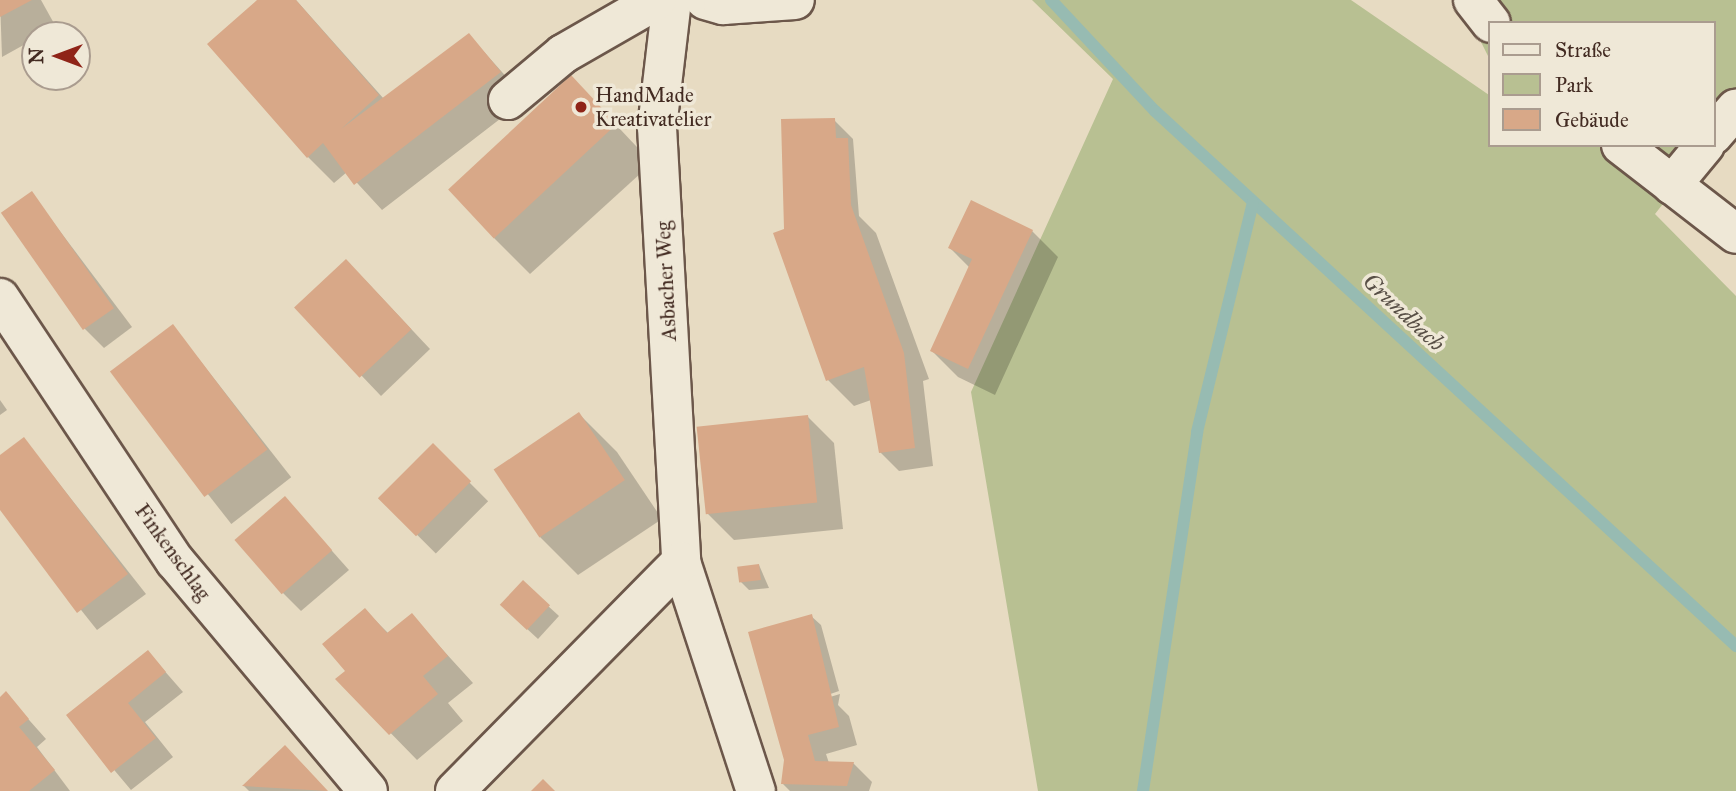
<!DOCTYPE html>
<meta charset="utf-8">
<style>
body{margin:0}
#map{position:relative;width:1736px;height:791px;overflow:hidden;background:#e7dbc2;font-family:"IM FELL Great Primer",serif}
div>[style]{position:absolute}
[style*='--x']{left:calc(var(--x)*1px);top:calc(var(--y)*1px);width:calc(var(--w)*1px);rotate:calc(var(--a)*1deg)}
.green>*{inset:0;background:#b8c092}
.shadow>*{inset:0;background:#0003;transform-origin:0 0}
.stream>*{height:12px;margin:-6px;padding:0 6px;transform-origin:6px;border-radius:6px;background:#97bbb2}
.building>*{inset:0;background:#d8a888;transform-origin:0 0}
.roads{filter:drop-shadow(2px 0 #6c574a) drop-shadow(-2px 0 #6c574a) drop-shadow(0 2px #6c574a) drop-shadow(0 -2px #6c574a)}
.minor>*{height:38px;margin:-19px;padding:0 19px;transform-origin:19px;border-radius:19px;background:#efe8d7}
.dots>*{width:19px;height:19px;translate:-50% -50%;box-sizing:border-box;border:4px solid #efe8d7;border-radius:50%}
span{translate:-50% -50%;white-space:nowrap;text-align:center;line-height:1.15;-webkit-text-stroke:7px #efe8d7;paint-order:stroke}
.poi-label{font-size:21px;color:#432b22}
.left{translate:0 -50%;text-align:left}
.street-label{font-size:21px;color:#432b22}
.water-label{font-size:23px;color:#584f46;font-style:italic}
.legend{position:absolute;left:1488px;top:21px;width:228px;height:126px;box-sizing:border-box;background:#efe8d7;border:2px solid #aa9c8f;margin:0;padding:9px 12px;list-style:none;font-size:21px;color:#432b22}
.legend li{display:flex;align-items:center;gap:14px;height:35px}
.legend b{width:35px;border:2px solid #aa9c8f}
.north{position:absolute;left:21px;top:21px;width:70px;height:70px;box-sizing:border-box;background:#efe8d7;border:2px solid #aa9c8f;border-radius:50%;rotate:270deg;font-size:19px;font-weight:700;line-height:28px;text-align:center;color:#432b22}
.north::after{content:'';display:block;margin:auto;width:24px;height:32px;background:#8f2418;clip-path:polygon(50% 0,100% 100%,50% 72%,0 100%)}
</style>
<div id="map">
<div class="green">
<div style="clip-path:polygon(1032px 0,1351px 0,1489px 95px,1489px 145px,1709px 145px,1655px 214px,1736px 296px,1736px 791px,1038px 791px,971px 392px,1113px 79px)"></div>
<div style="clip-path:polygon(1460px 0,1736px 0,1736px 111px,1713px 140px,1713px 23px,1489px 23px,1489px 58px)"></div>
</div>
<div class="shadow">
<div style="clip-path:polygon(0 0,41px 0,56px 27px,2px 57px)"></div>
<div style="clip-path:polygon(260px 0,296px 0,384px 99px,469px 35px,526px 99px,382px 210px,347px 172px,334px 183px,308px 157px)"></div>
<div style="clip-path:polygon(571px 77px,652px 163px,530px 274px,492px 236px)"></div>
<div style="clip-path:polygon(834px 120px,853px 139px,859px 216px,876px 233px,929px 379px,923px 381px,933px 466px,899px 471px,880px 452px,871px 400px,854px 406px,828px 380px,787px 229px)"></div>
<div style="clip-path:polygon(32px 194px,132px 327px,104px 348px,85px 329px)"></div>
<div style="clip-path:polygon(1032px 231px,1058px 257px,995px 395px,958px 377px,932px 351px,970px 268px,950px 248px)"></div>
<div style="clip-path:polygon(365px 280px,430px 349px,381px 396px,297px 308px)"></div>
<div style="left:173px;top:326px;width:192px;height:76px;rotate:52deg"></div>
<div style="clip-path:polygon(0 400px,7px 410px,0 415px)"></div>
<div style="clip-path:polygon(579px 414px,617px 452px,662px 519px,578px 575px,540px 537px)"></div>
<div style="clip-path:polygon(808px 417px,834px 443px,843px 529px,734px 540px,707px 513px)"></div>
<div style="clip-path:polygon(24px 439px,146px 594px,97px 630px,0 508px,0 457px)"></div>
<div style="left:433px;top:446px;width:78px;height:74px;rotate:45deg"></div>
<div style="clip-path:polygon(285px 498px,349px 570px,301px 611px,283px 593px)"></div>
<div style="clip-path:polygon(759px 565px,769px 588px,749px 590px,740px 581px)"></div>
<div style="clip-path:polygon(523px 583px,559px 616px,538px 639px,512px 615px)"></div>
<div style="clip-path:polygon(365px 610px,389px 634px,411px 615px,473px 683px,448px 703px,463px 721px,417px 760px,338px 679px,347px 671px)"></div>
<div style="clip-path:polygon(811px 616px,821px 625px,839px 691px,776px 713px,840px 694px,838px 705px,849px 716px,857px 745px,826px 754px,829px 763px,853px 763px,872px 782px,869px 791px,790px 791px,783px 784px,786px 760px,750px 633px)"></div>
<div style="clip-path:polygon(148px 652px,183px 692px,145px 722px,173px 757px,131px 790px,68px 715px)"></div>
<div style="clip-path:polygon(6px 694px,46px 739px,37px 747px,70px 791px,0 791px,0 699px)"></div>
<div style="clip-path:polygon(285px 748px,304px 766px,327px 791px,249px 791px,244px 786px)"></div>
</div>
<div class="stream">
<div style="--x:1051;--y:0;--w:152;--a:46.9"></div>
<div style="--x:1155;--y:111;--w:790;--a:42.64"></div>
<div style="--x:1143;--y:791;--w:363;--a:-81.4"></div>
<div style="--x:1197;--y:432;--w:236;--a:-76.3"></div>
</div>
<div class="building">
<div style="clip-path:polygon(0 0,32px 0,0 17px)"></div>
<div style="clip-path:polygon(257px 0,296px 0,379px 95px,341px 129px,469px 33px,501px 72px,354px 185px,323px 143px,307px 158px,207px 44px)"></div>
<div style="left:571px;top:75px;width:67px;height:168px;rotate:47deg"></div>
<div style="clip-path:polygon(835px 118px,836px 138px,848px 138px,851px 205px,904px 353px,915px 448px,879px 453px,864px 367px,826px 381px,773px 233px,784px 229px,781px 119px)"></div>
<div style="left:32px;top:191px;width:143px;height:38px;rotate:55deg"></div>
<div style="clip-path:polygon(971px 200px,1033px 230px,968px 369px,930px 351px,972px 259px,948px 248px)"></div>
<div style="left:346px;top:259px;width:96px;height:71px;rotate:47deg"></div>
<div style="left:173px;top:324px;width:157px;height:79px;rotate:53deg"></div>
<div style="left:579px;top:412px;width:82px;height:103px;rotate:56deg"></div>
<div style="left:808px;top:415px;width:88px;height:112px;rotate:84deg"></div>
<div style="clip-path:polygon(24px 437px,128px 574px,77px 613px,0 510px,0 455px)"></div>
<div style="left:433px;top:443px;width:54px;height:78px;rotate:45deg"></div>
<div style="left:285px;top:496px;width:72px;height:67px;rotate:49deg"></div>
<div style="left:759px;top:564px;width:16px;height:22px;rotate:83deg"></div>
<div style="left:523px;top:580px;width:37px;height:34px;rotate:43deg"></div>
<div style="clip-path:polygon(365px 608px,387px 633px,412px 613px,448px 656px,423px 676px,438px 694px,389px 735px,335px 679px,345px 671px,322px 644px)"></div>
<div style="clip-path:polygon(812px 614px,839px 727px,808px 735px,815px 761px,854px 762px,847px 786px,781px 784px,784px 760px,748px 632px)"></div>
<div style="clip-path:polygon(148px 650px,166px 672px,128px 703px,156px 738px,111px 773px,66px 715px)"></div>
<div style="clip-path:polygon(6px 691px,29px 719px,19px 727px,55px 770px,29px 791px,0 791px,0 697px)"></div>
<div style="clip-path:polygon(285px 745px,328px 791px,242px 786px)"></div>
<div style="clip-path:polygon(543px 779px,555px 791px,531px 791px)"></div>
</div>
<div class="roads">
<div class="minor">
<div style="--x:672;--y:0;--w:128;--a:96.7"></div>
<div style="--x:657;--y:127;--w:436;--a:86.8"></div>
<div style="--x:681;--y:562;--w:241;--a:71.9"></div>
<div style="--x:705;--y:0;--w:19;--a:16"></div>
<div style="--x:723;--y:5;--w:72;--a:-4"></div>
<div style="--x:1473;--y:0;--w:29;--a:52"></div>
<div style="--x:508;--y:100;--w:72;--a:-39.9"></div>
<div style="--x:563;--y:54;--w:108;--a:-29.9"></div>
<div style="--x:1713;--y:135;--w:35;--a:-49"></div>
<div style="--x:1621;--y:145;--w:145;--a:37.7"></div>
<div style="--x:1672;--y:185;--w:52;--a:-50.5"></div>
<div style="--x:0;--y:298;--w:316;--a:56.4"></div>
<div style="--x:175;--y:561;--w:300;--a:50"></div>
<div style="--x:455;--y:791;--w:322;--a:-45.4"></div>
</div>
</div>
<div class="dots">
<div style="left:581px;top:107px;background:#8f2418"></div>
</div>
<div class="poi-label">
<span class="left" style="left:595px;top:107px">HandMade<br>Kreativatelier</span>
</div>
<div class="street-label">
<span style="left:666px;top:281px;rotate:-93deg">Asbacher Weg</span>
<span style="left:173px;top:552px;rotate:54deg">Finkenschlag</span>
</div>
<div class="water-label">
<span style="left:1404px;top:312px;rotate:43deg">Grundbach</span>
</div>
<ul class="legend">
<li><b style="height:9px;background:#efe8d7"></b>Straße</li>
<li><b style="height:19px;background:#b8c092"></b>Park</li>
<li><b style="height:19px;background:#d8a888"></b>Gebäude</li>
</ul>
<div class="north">N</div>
</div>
